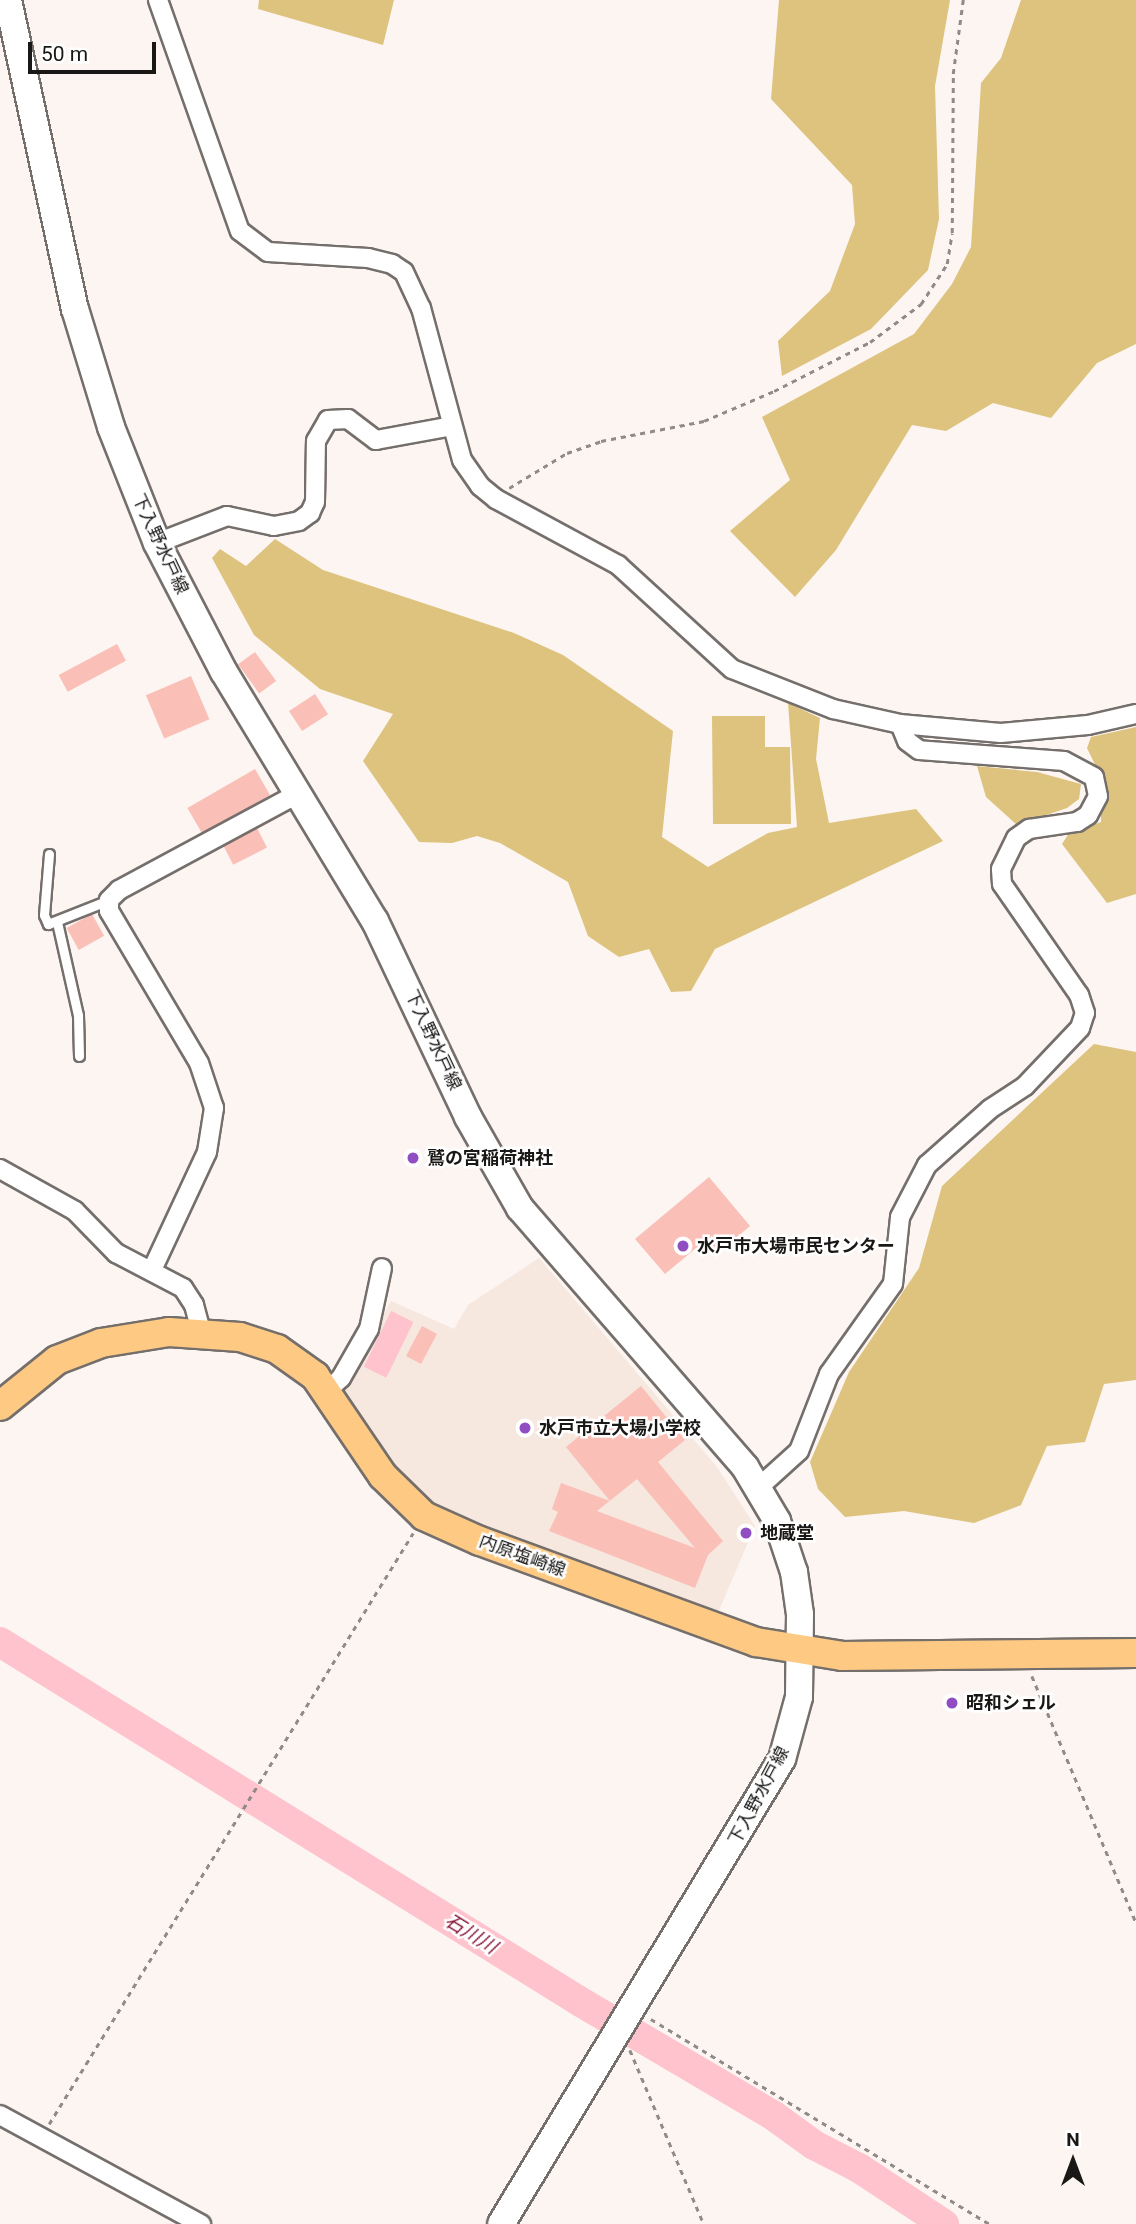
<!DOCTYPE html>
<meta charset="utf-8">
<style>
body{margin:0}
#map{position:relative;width:1136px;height:2224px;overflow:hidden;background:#fcf5f2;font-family:Roboto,"Noto Sans JP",sans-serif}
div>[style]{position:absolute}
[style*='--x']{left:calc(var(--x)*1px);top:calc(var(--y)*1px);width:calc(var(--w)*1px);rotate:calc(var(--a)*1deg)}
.built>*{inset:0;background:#f6e7df}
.green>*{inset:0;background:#ddc37e}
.water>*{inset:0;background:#fec3cc;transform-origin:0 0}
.river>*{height:30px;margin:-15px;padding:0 15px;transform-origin:15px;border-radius:15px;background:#fec3cc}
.building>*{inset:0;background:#fabfb6;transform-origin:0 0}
.path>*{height:2.5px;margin-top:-1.25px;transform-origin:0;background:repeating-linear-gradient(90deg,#908b89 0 5px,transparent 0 10px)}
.roads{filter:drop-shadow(2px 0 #756f6c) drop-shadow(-2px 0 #756f6c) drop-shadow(0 2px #756f6c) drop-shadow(0 -2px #756f6c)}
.service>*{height:9px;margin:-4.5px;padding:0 4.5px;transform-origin:4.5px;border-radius:4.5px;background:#fff}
.minor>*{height:18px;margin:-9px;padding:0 9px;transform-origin:9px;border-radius:9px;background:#fff}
.secondary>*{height:26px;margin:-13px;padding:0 13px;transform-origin:13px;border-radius:13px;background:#fff}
.primary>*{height:28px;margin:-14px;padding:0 14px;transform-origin:14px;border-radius:14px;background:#feca83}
.dots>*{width:19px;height:19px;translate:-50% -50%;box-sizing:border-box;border:4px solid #fff;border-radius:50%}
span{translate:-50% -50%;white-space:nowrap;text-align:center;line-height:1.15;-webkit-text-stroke:5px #fff;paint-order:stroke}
.street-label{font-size:18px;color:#1a1817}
.poi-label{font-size:18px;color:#1a1817;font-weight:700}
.left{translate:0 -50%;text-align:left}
.water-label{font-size:19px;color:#851639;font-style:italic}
.north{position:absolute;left:1038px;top:2126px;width:70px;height:70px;-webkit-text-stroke:5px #fff;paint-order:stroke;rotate:0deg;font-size:19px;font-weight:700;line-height:28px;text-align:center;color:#1a1817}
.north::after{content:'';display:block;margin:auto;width:24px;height:32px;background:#1a1817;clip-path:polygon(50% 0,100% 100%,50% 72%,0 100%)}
.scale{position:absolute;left:28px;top:42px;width:128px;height:32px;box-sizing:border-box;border:4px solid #1a1817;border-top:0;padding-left:9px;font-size:21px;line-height:24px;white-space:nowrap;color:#1a1817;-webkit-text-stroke:5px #fff;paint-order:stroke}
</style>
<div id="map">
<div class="built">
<div style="clip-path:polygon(539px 1258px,717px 1467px,755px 1526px,717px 1615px,440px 1510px,393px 1468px,341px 1389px,391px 1301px,454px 1329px,468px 1305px)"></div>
</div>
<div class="green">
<div style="clip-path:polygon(259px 0,394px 0,383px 45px,258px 9px)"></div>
<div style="clip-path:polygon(779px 0,950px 0,935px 86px,939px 219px,928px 270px,871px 329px,782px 376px,778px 341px,830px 291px,855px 224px,852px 185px,771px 99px)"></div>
<div style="clip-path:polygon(1021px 0,1136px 0,1136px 344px,1097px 363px,1051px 418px,993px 403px,946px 431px,912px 425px,836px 550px,795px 597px,730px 531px,790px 480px,762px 417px,914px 334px,952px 284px,971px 247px,981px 83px,1001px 58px)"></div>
<div style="clip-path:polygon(275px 539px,323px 570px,514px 633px,563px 655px,673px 731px,662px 837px,708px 867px,768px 833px,797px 827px,788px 703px,820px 718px,816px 759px,829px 823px,916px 809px,943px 841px,715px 949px,691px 991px,671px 992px,649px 949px,619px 957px,588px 936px,568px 882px,500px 843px,477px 836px,452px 843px,419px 842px,363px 761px,393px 714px,320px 689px,254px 635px,212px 558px,220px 549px,246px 566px)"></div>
<div style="clip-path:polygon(712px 716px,765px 716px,765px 747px,790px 747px,791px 824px,713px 824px)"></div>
<div style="clip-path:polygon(1136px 727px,1136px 894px,1107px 903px,1062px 844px,1069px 833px,1101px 822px,1100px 775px,1087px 748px,1091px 737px)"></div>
<div style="clip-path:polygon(977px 766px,1037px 772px,1081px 784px,1079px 799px,1067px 808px,1017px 825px,986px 797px)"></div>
<div style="clip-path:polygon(1094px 1044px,1136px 1052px,1136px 1380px,1104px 1384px,1085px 1442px,1047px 1446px,1021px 1505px,974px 1523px,904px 1511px,845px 1517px,818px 1489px,810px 1462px,849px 1372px,919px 1268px,942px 1186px)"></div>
</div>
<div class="water">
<div style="left:391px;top:1311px;width:25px;height:62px;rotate:26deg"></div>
</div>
<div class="river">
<div style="--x:0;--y:1642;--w:681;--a:31.8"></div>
<div style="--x:579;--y:2001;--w:226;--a:30.5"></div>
<div style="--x:774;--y:2116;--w:49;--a:35.9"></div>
<div style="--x:814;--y:2145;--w:51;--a:27.1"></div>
<div style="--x:859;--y:2168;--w:102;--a:33.4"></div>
</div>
<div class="building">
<div style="left:117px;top:644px;width:19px;height:66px;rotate:62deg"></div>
<div style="left:255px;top:652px;width:36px;height:21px;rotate:54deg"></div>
<div style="left:191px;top:676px;width:47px;height:49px;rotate:67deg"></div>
<div style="left:315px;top:694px;width:24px;height:31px;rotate:57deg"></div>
<div style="left:255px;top:769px;width:30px;height:78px;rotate:60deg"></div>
<div style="left:257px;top:828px;width:22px;height:38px;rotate:63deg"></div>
<div style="left:92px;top:914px;width:25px;height:29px;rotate:61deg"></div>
<div style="clip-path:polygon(709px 1177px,750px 1226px,719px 1252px,707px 1239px,665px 1274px,635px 1239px)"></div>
<div style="left:422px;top:1326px;width:17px;height:34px;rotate:28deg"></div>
<div style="clip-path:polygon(evenodd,641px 1386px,685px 1440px,658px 1462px,723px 1541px,708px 1555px,695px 1588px,549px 1531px,558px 1512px,552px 1509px,561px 1483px,610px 1501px,566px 1447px,641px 1386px,637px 1479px,695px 1548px,597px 1511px,637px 1479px)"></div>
</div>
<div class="path">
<div style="--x:509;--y:488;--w:68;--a:-31.1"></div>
<div style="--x:567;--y:453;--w:36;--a:-19"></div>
<div style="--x:601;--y:441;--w:105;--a:-11"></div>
<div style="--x:704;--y:421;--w:76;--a:-23.2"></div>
<div style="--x:774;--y:391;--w:108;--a:-27"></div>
<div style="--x:870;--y:342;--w:64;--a:-36.7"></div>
<div style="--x:921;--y:304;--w:48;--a:-57"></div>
<div style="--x:947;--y:264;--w:31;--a:-81"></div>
<div style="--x:952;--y:233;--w:159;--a:-89.6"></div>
<div style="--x:953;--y:74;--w:75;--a:-82.3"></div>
<div style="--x:1032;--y:1676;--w:267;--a:67.1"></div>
<div style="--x:651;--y:2019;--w:396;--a:31.2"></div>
<div style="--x:630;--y:2050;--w:189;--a:67"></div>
<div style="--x:49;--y:2124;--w:694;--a:-58.37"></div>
</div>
<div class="roads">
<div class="service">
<div style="--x:49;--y:854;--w:61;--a:94.7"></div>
<div style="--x:44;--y:915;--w:10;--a:66"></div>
<div style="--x:48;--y:924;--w:66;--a:-21.5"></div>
<div style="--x:57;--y:922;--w:95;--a:77.3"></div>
<div style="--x:78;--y:1015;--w:41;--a:88.6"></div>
</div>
<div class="minor">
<div style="--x:158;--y:0;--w:245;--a:70.5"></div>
<div style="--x:240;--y:231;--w:35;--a:37"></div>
<div style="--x:268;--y:252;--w:100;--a:3.4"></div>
<div style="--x:368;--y:258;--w:25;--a:14"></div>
<div style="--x:392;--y:264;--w:14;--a:34"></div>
<div style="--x:404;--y:272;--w:40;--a:65"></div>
<div style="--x:421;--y:308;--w:157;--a:74.9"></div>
<div style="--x:462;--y:460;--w:32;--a:55"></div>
<div style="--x:480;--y:486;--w:21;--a:39"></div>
<div style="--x:496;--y:499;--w:139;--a:28.4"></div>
<div style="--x:618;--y:565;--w:154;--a:42.4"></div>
<div style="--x:732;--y:669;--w:109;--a:21.6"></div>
<div style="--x:833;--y:709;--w:69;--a:12.6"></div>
<div style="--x:900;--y:724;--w:101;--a:5.1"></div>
<div style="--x:1001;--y:733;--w:87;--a:-5.3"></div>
<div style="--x:1088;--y:725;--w:49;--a:-12.9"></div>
<div style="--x:157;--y:543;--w:75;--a:-21.1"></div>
<div style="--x:227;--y:516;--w:48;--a:12"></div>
<div style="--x:274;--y:526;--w:25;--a:-11"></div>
<div style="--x:299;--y:521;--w:14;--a:-36"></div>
<div style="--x:310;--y:513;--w:12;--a:-66"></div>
<div style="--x:315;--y:502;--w:61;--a:-89.1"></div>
<div style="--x:316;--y:441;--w:24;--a:-60"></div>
<div style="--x:328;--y:420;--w:20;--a:-3"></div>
<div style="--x:348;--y:419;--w:35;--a:37"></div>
<div style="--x:376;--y:440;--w:77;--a:-10.4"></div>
<div style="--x:0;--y:1169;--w:86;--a:29.2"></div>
<div style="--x:75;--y:1211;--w:59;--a:45.7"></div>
<div style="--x:116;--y:1253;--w:76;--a:27.6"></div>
<div style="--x:183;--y:1288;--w:20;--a:57"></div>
<div style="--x:194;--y:1305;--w:28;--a:75"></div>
<div style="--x:152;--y:1270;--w:130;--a:-65"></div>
<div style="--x:207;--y:1152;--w:45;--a:-81"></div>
<div style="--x:214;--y:1108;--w:47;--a:-108.4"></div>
<div style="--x:199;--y:1063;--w:177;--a:-120.6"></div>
<div style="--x:109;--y:911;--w:11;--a:-90"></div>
<div style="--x:109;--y:900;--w:14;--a:-45"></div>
<div style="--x:119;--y:890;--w:204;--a:-28.3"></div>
<div style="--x:327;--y:1391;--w:19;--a:-43"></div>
<div style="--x:341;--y:1378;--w:56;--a:-60.3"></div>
<div style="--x:369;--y:1329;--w:62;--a:-78"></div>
<div style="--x:758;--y:1488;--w:55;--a:-42.1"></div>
<div style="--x:799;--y:1451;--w:83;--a:-68.7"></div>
<div style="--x:829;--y:1374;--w:110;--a:-54.6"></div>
<div style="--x:893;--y:1284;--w:67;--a:-84"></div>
<div style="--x:900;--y:1217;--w:59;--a:-62.6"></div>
<div style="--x:927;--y:1165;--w:84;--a:-41.6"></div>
<div style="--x:990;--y:1109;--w:42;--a:-33.3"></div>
<div style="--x:1025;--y:1086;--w:80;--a:-46.5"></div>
<div style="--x:1080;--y:1028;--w:16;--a:-72"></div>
<div style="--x:1085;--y:1013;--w:19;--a:-108"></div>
<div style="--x:1079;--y:995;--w:135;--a:-124.7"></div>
<div style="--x:1002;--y:884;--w:15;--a:-94"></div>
<div style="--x:1001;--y:869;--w:34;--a:-64"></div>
<div style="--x:1016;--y:838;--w:16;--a:-35"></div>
<div style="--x:1029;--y:829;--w:49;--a:-8.3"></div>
<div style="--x:1077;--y:822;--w:13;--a:-32"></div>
<div style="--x:1088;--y:815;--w:21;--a:-62"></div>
<div style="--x:1098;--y:796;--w:19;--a:-102"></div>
<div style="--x:1094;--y:777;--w:34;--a:-152"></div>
<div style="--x:1064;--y:761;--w:145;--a:-175.7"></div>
<div style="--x:919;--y:750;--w:15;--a:-143"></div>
<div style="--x:907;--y:741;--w:18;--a:-112"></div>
<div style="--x:0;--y:2115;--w:229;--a:28.5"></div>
</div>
<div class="secondary">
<div style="--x:8;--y:0;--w:316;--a:77.8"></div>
<div style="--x:75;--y:309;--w:123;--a:73"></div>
<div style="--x:111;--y:427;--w:125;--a:68.4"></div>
<div style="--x:157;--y:543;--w:145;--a:62.6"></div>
<div style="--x:224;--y:672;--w:291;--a:58.8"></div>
<div style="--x:375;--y:921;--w:217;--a:64.6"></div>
<div style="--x:468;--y:1117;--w:105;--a:60.3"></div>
<div style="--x:520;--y:1208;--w:343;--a:49"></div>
<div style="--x:745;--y:1467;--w:63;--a:59.3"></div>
<div style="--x:777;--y:1521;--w:54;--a:71.6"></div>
<div style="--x:794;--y:1572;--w:42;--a:81.9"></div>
<div style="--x:800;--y:1614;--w:83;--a:90.7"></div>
<div style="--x:799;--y:1697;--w:64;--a:105.3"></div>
<div style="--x:782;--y:1759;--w:543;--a:121.14"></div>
</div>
<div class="primary">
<div style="--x:0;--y:1406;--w:73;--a:-38.9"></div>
<div style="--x:57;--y:1360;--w:47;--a:-21.1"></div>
<div style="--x:101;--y:1343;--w:69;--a:-9.2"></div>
<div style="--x:169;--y:1332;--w:71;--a:4"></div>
<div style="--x:240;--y:1337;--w:39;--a:18"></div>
<div style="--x:277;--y:1349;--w:47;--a:35.4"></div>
<div style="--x:315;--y:1376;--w:121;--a:55.8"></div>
<div style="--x:383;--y:1476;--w:57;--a:44.3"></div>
<div style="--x:424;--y:1516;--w:61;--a:24.1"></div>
<div style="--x:480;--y:1541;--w:294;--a:20.1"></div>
<div style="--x:756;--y:1642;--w:87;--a:9.2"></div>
<div style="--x:842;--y:1656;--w:294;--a:-0.6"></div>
</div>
</div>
<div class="dots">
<div style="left:413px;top:1158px;background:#914ec3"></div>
<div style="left:683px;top:1246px;background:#914ec3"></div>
<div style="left:525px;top:1428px;background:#914ec3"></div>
<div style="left:746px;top:1533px;background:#914ec3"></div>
<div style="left:952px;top:1703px;background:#914ec3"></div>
</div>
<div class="street-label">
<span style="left:160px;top:544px;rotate:65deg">下入野水戸線</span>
<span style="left:433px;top:1040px;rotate:65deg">下入野水戸線</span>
<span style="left:522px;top:1556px;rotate:20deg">内原塩崎線</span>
<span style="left:759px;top:1796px;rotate:-62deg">下入野水戸線</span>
</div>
<div class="poi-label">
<span class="left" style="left:427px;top:1158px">鷲の宮稲荷神社</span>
<span class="left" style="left:697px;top:1246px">水戸市大場市民センター</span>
<span class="left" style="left:539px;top:1428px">水戸市立大場小学校</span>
<span class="left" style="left:760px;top:1533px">地蔵堂</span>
<span class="left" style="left:966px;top:1703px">昭和シェル</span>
</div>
<div class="water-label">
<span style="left:471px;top:1934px;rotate:32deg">石川川</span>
</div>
<div class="north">N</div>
<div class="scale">50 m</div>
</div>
